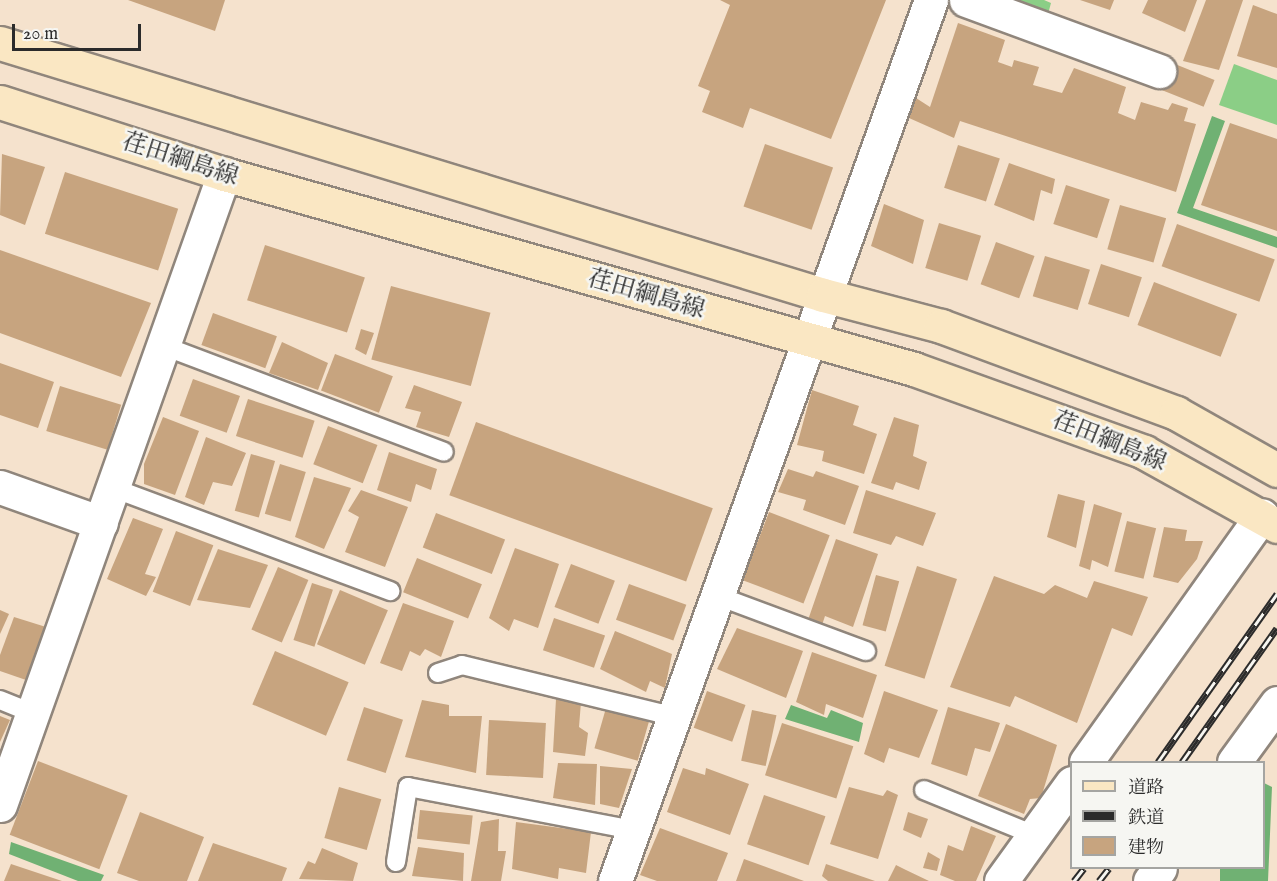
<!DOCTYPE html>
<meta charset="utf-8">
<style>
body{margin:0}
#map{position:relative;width:1277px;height:881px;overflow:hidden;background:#f5e2cd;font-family:"IM FELL English","Noto Serif JP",serif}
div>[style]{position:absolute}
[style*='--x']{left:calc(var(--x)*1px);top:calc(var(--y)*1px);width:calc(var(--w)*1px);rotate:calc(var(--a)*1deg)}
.green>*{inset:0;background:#8bce86}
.forest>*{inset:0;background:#70b173}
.building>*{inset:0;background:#c7a47f;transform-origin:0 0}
.roads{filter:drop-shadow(2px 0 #90867c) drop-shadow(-2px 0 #90867c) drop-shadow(0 2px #90867c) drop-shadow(0 -2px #90867c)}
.service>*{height:18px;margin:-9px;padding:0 9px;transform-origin:9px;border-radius:9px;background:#fff}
.minor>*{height:33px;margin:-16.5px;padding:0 16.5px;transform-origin:16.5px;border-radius:16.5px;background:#fff}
.secondary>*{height:33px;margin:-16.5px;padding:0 16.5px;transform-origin:16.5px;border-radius:16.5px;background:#fae7c3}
.rail>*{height:7px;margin-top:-3.5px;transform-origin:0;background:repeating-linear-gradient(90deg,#f6f6f2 0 14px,#2b2b2b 0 28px);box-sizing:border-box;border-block:2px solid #2b2b2b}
span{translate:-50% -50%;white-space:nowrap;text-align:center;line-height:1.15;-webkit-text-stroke:5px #f6f6f2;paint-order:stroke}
.street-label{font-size:24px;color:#2b2b2b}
.legend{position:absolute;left:1070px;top:761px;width:195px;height:108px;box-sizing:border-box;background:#f6f6f2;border:2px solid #a5a5a2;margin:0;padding:8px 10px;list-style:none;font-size:18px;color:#2b2b2b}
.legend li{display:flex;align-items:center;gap:12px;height:30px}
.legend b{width:30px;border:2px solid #a5a5a2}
.scale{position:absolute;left:12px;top:24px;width:129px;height:27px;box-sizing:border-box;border:3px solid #2b2b2b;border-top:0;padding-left:8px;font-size:18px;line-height:21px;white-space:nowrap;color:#2b2b2b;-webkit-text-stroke:4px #f6f6f2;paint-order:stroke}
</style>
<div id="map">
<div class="green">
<div style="clip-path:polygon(1015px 0,1044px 0,1051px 3px,1048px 14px)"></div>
<div style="clip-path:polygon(1234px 64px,1277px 80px,1277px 125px,1219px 105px)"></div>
</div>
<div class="forest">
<div style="clip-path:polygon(1212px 116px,1225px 121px,1193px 208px,1277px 237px,1277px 248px,1177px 213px)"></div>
<div style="clip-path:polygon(791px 705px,827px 718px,831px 710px,863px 723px,859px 742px,785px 719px)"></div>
<div style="clip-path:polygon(1264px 783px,1272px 787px,1268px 881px,1220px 881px,1220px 868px,1264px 868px)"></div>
<div style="clip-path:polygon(11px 842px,104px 875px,101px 881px,78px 881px,9px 854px)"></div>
</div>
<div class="building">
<div style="clip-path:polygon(128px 0,225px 0,215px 31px)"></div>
<div style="clip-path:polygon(720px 0,886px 0,831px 139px,750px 108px,743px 128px,702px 112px,710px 91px,698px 86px,730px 5px)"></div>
<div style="clip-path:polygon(1080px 0,1114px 0,1110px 10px)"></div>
<div style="clip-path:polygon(1148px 0,1197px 0,1185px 32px,1142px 13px)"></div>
<div style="clip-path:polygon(1206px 0,1243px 0,1219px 70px,1183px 61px)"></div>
<div style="clip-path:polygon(1253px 5px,1277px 14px,1277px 68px,1237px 56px)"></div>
<div style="clip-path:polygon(958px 23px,1005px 40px,998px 62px,1012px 67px,1014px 60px,1039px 67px,1033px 85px,1062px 93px,1074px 68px,1126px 87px,1118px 113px,1135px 120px,1141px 102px,1168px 110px,1172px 103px,1188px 108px,1184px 121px,1196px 124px,1176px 192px,960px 121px,954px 138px,909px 118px,916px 98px,930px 107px)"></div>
<div style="left:1170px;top:62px;width:48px;height:29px;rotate:22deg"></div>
<div style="clip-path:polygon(1230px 123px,1277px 139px,1277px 231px,1201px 205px)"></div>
<div style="left:765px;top:144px;width:72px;height:66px;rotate:19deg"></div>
<div style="left:958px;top:145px;width:44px;height:45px;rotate:18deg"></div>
<div style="clip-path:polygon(2px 154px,45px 167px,25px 225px,0 215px)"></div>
<div style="clip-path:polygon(1009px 163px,1055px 179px,1052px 194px,1041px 190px,1034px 221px,994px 205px)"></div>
<div style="left:65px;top:172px;width:119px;height:65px;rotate:18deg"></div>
<div style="left:1066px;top:185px;width:46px;height:41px;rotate:18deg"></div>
<div style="clip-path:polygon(884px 204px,924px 220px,913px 264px,871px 246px)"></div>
<div style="left:1120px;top:205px;width:48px;height:46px;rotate:16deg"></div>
<div style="left:939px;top:223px;width:44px;height:47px;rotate:17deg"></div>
<div style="left:1177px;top:224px;width:104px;height:45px;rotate:20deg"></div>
<div style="left:996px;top:242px;width:41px;height:45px;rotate:20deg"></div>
<div style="left:265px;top:245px;width:105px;height:58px;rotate:18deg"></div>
<div style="clip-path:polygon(0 250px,151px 303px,121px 377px,0 333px)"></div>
<div style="left:1045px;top:256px;width:47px;height:42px;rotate:17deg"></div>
<div style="left:1101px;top:264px;width:43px;height:42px;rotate:18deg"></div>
<div style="left:1154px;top:282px;width:89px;height:46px;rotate:21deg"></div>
<div style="left:391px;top:286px;width:103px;height:76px;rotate:15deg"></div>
<div style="left:213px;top:313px;width:68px;height:34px;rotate:20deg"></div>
<div style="clip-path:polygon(361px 329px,374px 333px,366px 355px,355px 349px)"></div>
<div style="clip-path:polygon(282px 342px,328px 363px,318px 390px,269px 373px)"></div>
<div style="left:335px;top:354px;width:62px;height:39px;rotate:21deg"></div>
<div style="clip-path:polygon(0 363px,54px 382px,38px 428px,0 415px)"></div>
<div style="left:193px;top:379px;width:50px;height:39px;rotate:20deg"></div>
<div style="clip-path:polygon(414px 385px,462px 402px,449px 437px,416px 427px,421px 412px,405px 408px)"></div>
<div style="left:60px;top:386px;width:64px;height:47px;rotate:17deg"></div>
<div style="clip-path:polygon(812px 390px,859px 406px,853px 425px,877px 434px,864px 474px,822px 461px,824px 451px,797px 445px)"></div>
<div style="left:248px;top:399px;width:70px;height:39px;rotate:18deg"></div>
<div style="clip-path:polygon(163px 417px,199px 431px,175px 495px,144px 484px,144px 464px)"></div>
<div style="clip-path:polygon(894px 417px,919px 425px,913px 456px,927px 462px,919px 490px,896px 482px,893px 490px,871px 483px)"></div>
<div style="left:476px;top:422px;width:252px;height:78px;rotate:20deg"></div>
<div style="left:328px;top:426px;width:53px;height:41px;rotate:21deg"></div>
<div style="clip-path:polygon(206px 437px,246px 453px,232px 486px,213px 482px,204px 505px,185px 497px)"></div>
<div style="clip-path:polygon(389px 452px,437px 469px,431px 490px,416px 484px,411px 502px,377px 490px)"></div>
<div style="left:251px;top:454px;width:25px;height:59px;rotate:16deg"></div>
<div style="left:280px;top:464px;width:27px;height:52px;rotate:17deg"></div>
<div style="clip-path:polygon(788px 469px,813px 477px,816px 471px,859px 486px,845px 525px,803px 510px,806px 500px,778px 492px)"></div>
<div style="clip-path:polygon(314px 477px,351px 488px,324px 549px,295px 537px)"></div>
<div style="clip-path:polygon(361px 490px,408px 507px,385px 567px,345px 552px,359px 517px,348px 511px)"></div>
<div style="clip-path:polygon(866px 490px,936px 513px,923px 546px,896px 536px,891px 545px,853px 533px)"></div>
<div style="clip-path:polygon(1058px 494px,1085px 501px,1076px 548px,1047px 537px)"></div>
<div style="clip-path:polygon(1094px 504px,1122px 513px,1108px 567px,1092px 560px,1090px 570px,1079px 566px)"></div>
<div style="left:769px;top:512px;width:65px;height:73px;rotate:21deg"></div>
<div style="left:436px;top:513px;width:74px;height:37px;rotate:21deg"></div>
<div style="clip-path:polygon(133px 518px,163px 529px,145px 574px,156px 577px,146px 596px,107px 579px)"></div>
<div style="left:1127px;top:521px;width:30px;height:52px;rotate:14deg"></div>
<div style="clip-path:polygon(1164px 527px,1187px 530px,1185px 541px,1203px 541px,1197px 559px,1178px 583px,1153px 577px)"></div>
<div style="left:176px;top:531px;width:40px;height:65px;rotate:21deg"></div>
<div style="clip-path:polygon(836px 539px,878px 554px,853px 627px,825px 616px,822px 625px,808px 620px)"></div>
<div style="clip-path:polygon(515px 548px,559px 564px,538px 628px,514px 619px,509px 631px,489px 618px)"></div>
<div style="clip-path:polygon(218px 549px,268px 565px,250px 608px,197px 600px)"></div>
<div style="left:417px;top:558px;width:70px;height:37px;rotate:22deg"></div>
<div style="left:571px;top:564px;width:47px;height:46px;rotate:21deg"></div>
<div style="left:917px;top:566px;width:42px;height:105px;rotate:18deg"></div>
<div style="left:278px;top:567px;width:33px;height:68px;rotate:23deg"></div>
<div style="left:876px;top:575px;width:24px;height:52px;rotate:15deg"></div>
<div style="clip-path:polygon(994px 576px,1044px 594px,1055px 585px,1087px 598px,1094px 581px,1148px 597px,1132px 636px,1112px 628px,1077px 723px,1015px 696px,1010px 707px,950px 687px)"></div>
<div style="left:312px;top:583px;width:22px;height:60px;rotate:18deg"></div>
<div style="left:629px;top:584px;width:61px;height:38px;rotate:20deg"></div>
<div style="left:340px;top:590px;width:52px;height:59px;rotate:23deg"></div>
<div style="clip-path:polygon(403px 603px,454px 621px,441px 657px,425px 649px,420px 656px,410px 651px,402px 671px,380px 663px)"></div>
<div style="clip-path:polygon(0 610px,9px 614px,0 634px)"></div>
<div style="clip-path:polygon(14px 617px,46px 627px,26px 680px,0 671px,0 655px)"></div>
<div style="left:554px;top:618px;width:54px;height:34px;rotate:19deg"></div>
<div style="clip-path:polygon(737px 628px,803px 651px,786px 698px,717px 669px)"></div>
<div style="clip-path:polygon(615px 631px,672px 654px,665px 688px,650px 681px,646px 692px,600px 669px)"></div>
<div style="left:275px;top:651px;width:80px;height:58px;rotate:23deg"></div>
<div style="clip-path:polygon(812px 652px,877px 675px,863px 718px,826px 704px,824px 715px,796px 702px)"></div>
<div style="left:707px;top:691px;width:41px;height:39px;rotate:20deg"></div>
<div style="clip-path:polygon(884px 691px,938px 710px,919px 758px,889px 748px,884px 763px,864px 754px)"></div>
<div style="clip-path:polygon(556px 699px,581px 702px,579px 727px,588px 733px,585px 756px,553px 752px)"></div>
<div style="clip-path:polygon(422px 700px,449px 705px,449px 716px,482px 716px,476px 773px,405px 757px)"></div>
<div style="left:364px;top:707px;width:41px;height:56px;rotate:18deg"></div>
<div style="clip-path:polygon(948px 707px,1000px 723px,990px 752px,975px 748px,967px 776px,931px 764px)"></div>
<div style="left:606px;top:708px;width:45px;height:42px;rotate:16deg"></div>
<div style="left:752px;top:710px;width:25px;height:52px;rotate:12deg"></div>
<div style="clip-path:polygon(0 716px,10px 720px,0 742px)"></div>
<div style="left:489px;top:720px;width:57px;height:55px;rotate:3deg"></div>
<div style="left:782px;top:723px;width:75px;height:55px;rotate:18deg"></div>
<div style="clip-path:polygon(1006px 724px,1057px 745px,1041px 798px,1030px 799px,1024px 814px,978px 796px)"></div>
<div style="left:38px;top:761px;width:96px;height:79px;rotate:21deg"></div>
<div style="clip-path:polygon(558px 763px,597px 764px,595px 805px,553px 798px)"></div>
<div style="clip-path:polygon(600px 766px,632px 769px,619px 808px,600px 804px)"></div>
<div style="clip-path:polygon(683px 768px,705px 775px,706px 768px,749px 784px,730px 835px,667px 812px)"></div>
<div style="left:339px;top:787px;width:44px;height:53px;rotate:16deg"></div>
<div style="clip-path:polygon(849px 787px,883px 796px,887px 790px,898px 795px,878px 859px,830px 844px)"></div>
<div style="left:764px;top:795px;width:65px;height:52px;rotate:19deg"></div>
<div style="left:420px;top:810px;width:53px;height:29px;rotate:6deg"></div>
<div style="clip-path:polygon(140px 812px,204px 837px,187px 881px,139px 881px,117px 873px)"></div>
<div style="clip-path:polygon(908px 812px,928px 819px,921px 838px,903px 830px)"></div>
<div style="clip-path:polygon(499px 819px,498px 851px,506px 851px,501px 881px,471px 881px,481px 822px)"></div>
<div style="clip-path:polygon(516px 822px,591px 832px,586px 873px,559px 868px,558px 879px,512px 869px)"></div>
<div style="clip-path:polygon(971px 826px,996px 836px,976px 881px,955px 881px,940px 875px,948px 845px,963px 851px)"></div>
<div style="clip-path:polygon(660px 828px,728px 853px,717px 881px,657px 881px,640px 875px)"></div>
<div style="clip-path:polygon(213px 843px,287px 868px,282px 881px,198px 881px)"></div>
<div style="clip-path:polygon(418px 847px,464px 853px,463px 881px,412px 876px)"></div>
<div style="clip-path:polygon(322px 848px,358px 863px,353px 881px,299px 879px,308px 861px,315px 864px)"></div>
<div style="clip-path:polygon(928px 852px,940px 859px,937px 871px,923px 868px)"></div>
<div style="clip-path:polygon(744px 859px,804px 881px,736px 881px)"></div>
<div style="clip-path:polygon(11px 864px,62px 881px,4px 881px)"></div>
<div style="clip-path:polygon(826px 864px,875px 881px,828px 881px,822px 876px)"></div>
<div style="clip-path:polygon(896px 865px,906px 870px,929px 881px,888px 881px)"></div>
</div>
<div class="roads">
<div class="service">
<div style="--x:164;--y:346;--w:299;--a:20.7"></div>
<div style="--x:113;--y:488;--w:296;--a:20.4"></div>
<div style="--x:718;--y:596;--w:158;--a:20.4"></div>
<div style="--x:438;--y:673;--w:25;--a:-18"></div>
<div style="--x:462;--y:665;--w:220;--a:13.7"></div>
<div style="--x:0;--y:700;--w:35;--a:22"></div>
<div style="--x:924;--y:790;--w:119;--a:22.2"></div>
<div style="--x:396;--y:862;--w:76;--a:-80.9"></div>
<div style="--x:408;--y:787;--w:230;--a:10.8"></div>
</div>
<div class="minor">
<div style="--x:966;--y:0;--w:206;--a:20.2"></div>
<div style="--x:0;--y:487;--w:107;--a:19.6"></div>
<div style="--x:1086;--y:762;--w:303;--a:-54.5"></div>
<div style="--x:1234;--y:762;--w:73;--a:-53.9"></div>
<div style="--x:0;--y:805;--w:670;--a:-70.46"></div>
<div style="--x:615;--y:881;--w:936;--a:-70.27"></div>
<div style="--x:1001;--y:881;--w:121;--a:-54.1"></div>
<div style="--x:1150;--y:881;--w:16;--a:-52"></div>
</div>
<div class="secondary">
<div style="--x:0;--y:43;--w:861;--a:17.02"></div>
<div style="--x:823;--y:295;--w:122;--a:14.7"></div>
<div style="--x:941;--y:326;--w:251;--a:20.3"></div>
<div style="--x:1176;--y:413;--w:116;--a:29.4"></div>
<div style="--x:0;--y:102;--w:235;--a:17.8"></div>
<div style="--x:224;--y:174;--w:717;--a:15.78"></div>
<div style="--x:914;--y:369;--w:245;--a:19.8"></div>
<div style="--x:1144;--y:452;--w:152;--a:29.1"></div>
</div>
</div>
<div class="rail">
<div style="--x:1158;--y:762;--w:206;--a:-54.7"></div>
<div style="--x:1182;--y:762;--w:164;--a:-54.7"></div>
<div style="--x:1074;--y:881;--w:16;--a:-52"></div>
<div style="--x:1099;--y:881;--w:16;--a:-52"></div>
</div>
<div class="street-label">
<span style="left:180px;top:160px;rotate:18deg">荏田綱島線</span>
<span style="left:646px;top:295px;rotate:16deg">荏田綱島線</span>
<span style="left:1109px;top:442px;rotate:22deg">荏田綱島線</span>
</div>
<ul class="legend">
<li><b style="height:8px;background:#fae7c3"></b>道路</li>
<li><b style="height:8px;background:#2b2b2b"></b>鉄道</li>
<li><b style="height:16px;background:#c7a47f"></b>建物</li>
</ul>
<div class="scale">20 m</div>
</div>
